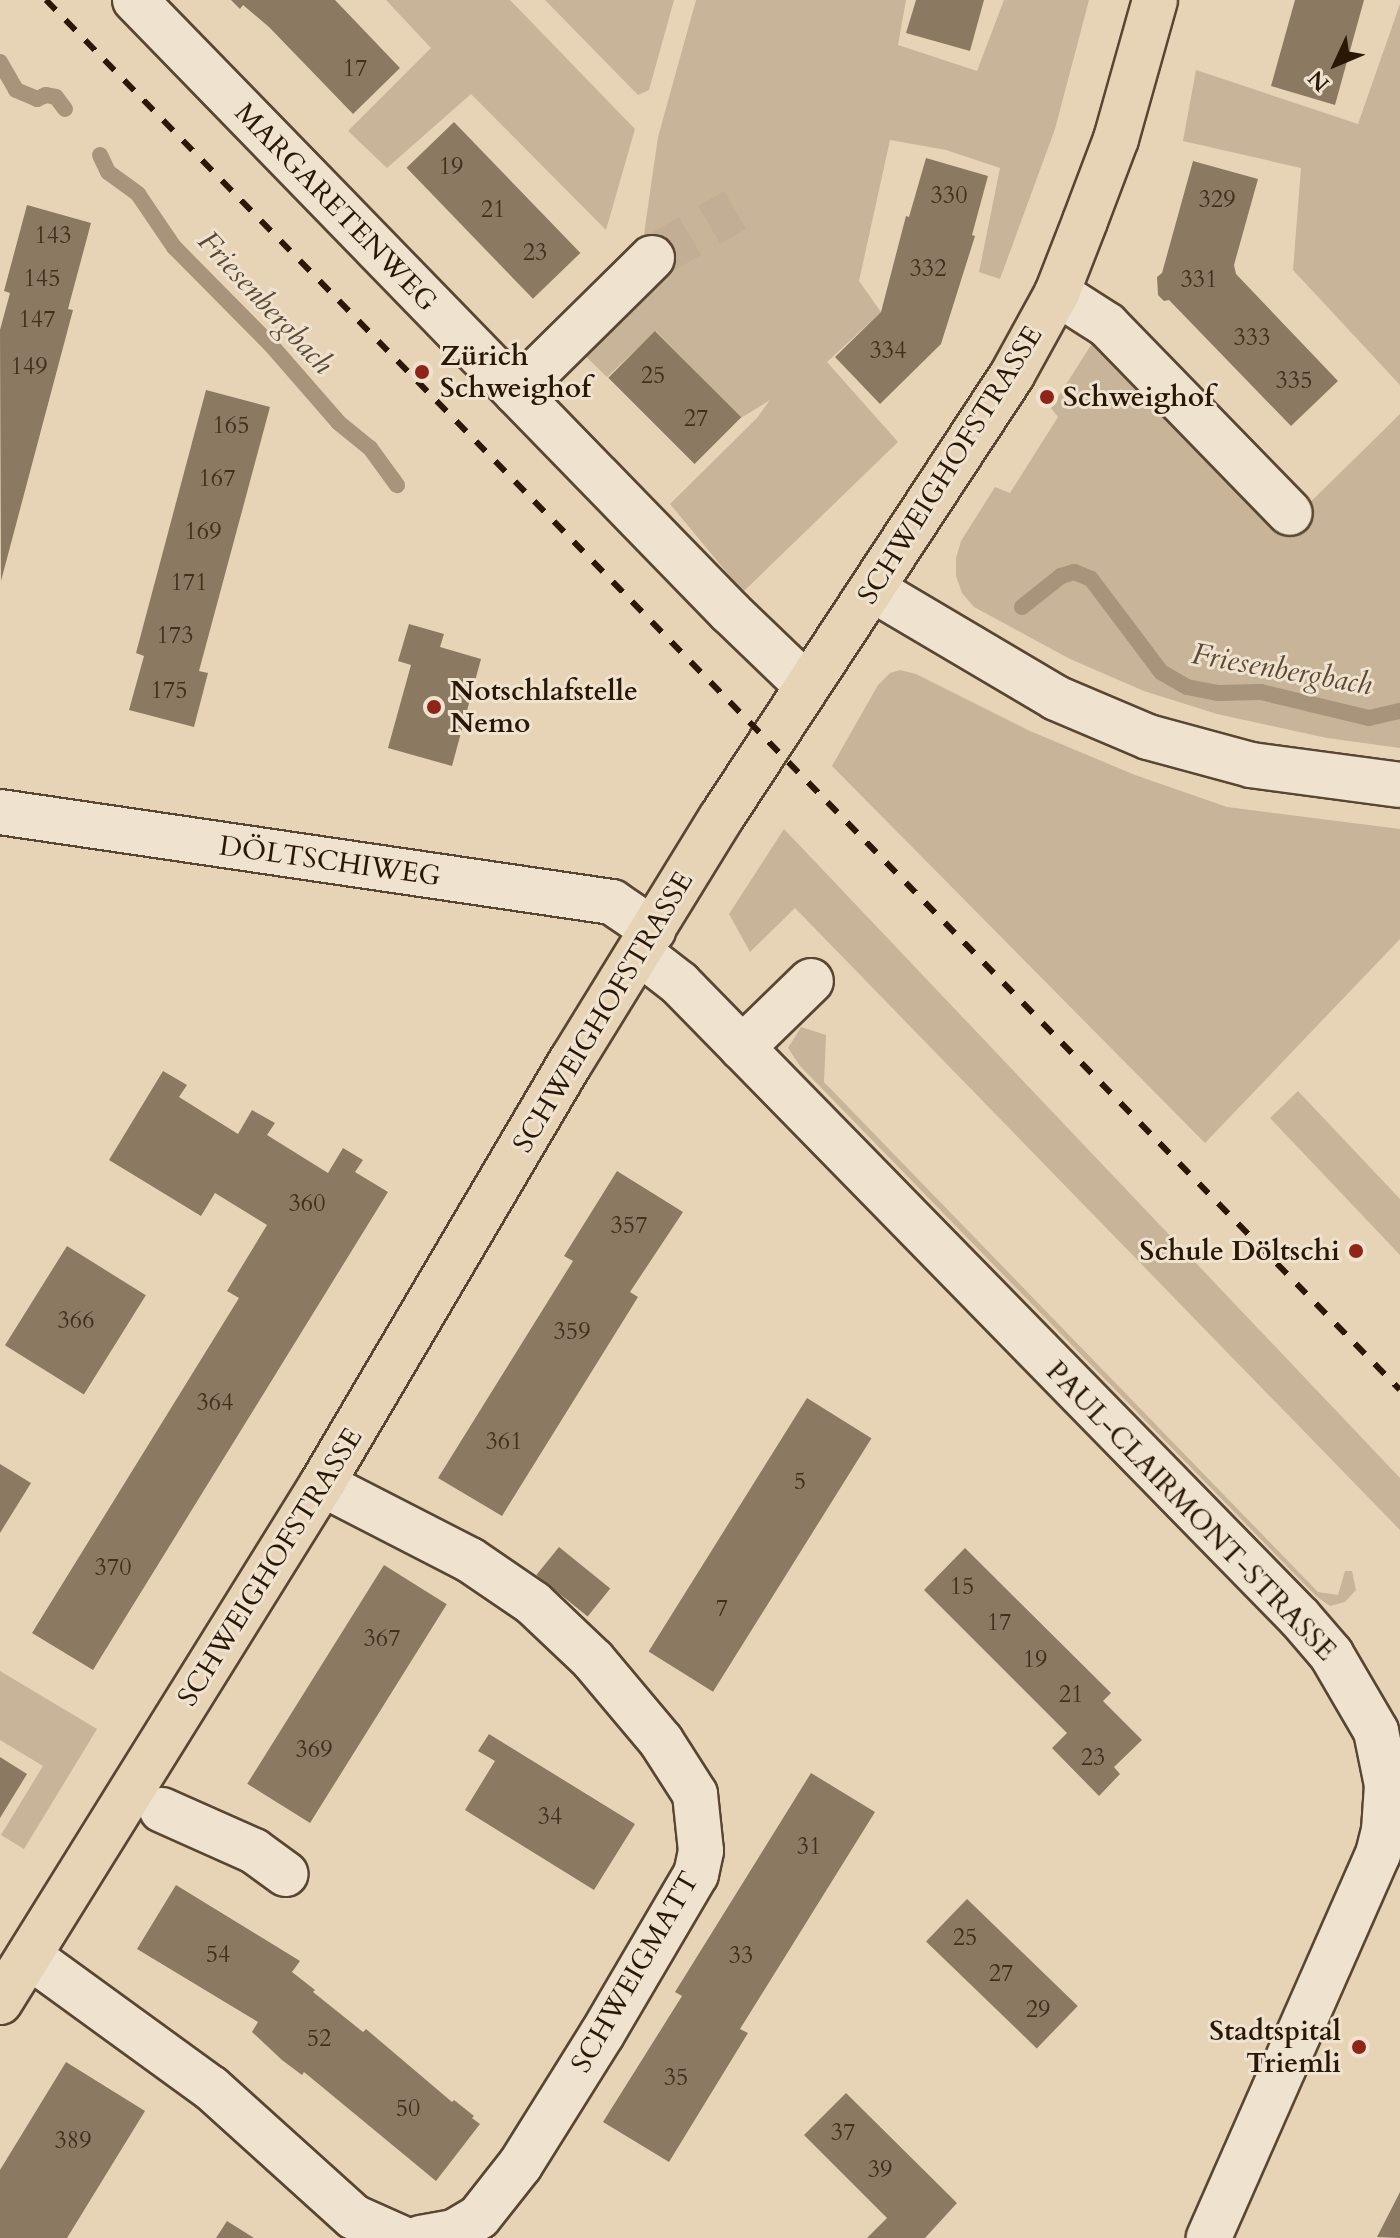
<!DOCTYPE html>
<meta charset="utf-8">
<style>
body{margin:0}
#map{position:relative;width:1400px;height:2238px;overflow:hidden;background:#e7d4b7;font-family:Cardo,serif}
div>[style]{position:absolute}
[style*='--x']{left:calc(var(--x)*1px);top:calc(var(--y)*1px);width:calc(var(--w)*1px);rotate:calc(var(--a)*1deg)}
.green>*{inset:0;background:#c7b499}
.stream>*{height:16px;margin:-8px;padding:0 8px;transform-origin:8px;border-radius:8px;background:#a7947b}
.building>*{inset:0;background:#8c7962;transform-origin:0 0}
.minor-tunnel>*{height:44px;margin-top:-22px;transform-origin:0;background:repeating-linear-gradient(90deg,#c1ae94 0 44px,transparent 0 66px)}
.roads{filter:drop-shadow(2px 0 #594632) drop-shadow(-2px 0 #594632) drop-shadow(0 2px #594632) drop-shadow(0 -2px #594632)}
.minor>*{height:44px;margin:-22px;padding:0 22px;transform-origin:22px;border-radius:22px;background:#efe3d0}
.major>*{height:44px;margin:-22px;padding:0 22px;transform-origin:22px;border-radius:22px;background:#e7d4b7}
.rail>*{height:6px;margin-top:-3px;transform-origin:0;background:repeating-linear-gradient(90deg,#2a1706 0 14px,transparent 0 28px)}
.dots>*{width:22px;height:22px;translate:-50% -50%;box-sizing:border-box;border:4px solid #efe3d0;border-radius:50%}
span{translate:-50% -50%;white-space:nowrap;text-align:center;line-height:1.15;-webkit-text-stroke:6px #efe3d0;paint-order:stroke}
.number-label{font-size:24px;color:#42301d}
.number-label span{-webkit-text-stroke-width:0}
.street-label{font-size:28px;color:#2a1706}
.poi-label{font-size:28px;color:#2a1706;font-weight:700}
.left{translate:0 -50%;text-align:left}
.right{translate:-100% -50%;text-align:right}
.water-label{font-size:30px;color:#5c4935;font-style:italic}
.north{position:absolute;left:1296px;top:24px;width:80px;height:80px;-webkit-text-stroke:6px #efe3d0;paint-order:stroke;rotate:226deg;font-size:22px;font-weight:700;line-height:32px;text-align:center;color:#2a1706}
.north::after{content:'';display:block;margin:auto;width:28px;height:36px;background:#2a1706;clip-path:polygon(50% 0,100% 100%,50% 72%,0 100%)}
</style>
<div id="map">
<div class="green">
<div style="clip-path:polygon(386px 0,510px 0,635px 129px,606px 230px,471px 94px,387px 168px,348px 131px,431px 48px)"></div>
<div style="clip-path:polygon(545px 0,674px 0,649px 90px,638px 95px)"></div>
<div style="clip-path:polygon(696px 0,906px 0,898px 45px,977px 71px,1004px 0,1089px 0,1055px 129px,1000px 279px,979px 272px,1000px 168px,946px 150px,890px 140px,859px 281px,881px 312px,827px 362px,898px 442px,743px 592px,670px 504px,757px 418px,770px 400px,741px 418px,656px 331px,607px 377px,577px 348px,643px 241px,658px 137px)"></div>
<div style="clip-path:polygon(1400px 4px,1400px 385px,1293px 270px,1301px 168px,1183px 141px,1196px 70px,1358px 124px)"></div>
<div style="clip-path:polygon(1093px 342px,1287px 525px,1400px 414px,1400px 748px,1327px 738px,1217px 714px,1144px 691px,1070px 659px,974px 607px,962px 593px,956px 576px,956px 558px,961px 541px,995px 487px,1010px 493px,1058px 417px,1051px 408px)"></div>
<div style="clip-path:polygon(900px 670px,916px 674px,1030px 731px,1135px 775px,1227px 807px,1400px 829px,1400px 939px,1205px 1143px,832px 766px,878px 685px,890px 673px)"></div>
<div style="clip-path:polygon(784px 829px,1400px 1478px,1400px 1530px,795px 908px,750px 952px,729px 914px)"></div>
<div style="clip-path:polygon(801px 1027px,826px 1035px,824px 1082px,1318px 1592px,1338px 1595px,1345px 1571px,1352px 1571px,1356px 1590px,1345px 1602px,1330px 1606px,1316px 1596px,800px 1066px,788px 1048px)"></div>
<div style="clip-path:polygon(1298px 1091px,1400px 1199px,1400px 1255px,1270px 1118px)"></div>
<div style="clip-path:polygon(0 1671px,97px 1729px,24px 1849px,1px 1835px,43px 1766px,0 1740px)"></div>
</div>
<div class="stream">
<div style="--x:0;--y:62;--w:32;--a:60"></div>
<div style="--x:16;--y:90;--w:23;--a:23"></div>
<div style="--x:37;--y:99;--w:10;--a:-24"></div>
<div style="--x:46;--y:95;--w:10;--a:11"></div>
<div style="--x:56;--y:97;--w:15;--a:53"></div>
<div style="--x:100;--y:155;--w:19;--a:65"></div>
<div style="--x:108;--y:172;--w:37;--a:36"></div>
<div style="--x:138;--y:194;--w:64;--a:55.8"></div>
<div style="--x:174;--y:247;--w:138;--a:45.3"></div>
<div style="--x:271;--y:345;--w:103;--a:48.9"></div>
<div style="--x:339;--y:423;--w:40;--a:39"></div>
<div style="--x:370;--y:448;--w:46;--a:53.9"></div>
<div style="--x:1022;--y:607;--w:50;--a:-38.5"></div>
<div style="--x:1061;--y:576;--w:14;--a:-17"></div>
<div style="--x:1074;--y:572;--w:18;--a:22"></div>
<div style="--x:1091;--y:579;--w:116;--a:53"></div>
<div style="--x:1161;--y:672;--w:30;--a:30"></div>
<div style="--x:1187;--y:687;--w:32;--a:11"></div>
<div style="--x:1218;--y:693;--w:43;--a:-1.3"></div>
<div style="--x:1261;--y:692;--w:111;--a:13.5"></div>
<div style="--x:1369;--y:718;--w:32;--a:-13"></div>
</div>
<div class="building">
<div style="clip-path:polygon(231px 0,335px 0,400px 68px,353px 114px,269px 27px,243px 5px,240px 9px)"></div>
<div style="clip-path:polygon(916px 0,984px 0,970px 51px,906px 33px)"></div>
<div style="clip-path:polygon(1295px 0,1364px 0,1335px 105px,1271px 86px)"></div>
<div style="left:454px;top:122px;width:182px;height:66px;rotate:46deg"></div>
<div style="clip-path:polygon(926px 158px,988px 176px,972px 235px,975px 236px,941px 344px,880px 404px,835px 357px,881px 312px,906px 216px,909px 217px)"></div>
<div style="clip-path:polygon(1193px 161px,1258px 179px,1234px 265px,1236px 274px,1338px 381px,1291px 426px,1169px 300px,1164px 301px,1158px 295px,1157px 277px,1162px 273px)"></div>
<div style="clip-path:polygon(27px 205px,91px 223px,68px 309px,73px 310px,1px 581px,0 330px,10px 293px,4px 291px)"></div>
<div style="left:655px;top:331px;width:122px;height:66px;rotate:45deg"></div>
<div style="clip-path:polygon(206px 390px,270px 407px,199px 671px,208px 673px,194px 727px,129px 710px,144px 656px,136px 653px)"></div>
<div style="clip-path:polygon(409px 624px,444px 634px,440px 647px,481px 659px,452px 766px,388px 748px,411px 665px,398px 661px)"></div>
<div style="clip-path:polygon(163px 1071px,187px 1085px,179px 1097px,238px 1134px,252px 1110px,275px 1123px,267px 1135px,328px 1173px,343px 1148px,363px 1160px,355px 1172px,388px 1192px,93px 1670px,32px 1633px,239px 1298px,227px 1291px,267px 1225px,215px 1193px,201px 1216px,109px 1160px)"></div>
<div style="clip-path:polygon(617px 1171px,683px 1212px,630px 1292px,638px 1297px,502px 1516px,438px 1478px,573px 1261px,564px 1256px)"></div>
<div style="left:67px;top:1246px;width:93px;height:117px;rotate:32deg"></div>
<div style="left:807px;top:1398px;width:76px;height:299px;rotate:32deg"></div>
<div style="clip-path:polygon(0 1464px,31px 1483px,0 1533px)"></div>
<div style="left:559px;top:1547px;width:66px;height:36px;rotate:39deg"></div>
<div style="clip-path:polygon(965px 1548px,1111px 1693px,1103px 1701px,1142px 1740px,1114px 1767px,1120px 1774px,1099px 1796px,1052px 1748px,1067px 1733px,924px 1590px)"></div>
<div style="left:384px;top:1565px;width:74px;height:258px;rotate:32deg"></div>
<div style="clip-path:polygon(489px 1734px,635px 1824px,594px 1890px,465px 1810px,495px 1761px,478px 1751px)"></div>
<div style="clip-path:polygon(0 1757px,27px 1774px,0 1818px)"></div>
<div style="clip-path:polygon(811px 1773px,875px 1812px,740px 2029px,748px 2033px,669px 2162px,603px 2122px,682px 1996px,675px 1992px)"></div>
<div style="clip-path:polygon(176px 1885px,300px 1961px,292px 1972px,315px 1990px,313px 1992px,363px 2032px,366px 2029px,452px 2102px,454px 2100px,474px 2116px,472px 2118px,480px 2124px,436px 2181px,304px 2072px,302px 2075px,282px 2060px,252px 2032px,258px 2022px,137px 1949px)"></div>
<div style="left:967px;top:1899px;width:154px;height:59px;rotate:44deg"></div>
<div style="clip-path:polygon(66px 2062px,145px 2111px,67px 2238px,0 2238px,0 2170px)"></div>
<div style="clip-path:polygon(846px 2093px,957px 2203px,925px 2238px,867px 2238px,887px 2218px,804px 2135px)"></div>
<div style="clip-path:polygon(1400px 2192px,1400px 2238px,1377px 2237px)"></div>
<div style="clip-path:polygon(227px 2221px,254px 2238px,216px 2238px)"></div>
</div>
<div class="minor-tunnel">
<div style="--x:652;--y:258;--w:96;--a:-30"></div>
</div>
<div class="roads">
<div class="minor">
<div style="--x:135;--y:0;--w:854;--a:45.81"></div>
<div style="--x:730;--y:612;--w:107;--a:43.9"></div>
<div style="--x:1057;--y:293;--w:59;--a:32.6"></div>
<div style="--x:1107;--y:325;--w:262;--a:45.8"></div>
<div style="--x:516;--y:392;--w:191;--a:-44.6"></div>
<div style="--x:872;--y:589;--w:214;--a:30.6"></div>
<div style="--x:1056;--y:698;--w:100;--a:23"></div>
<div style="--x:1148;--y:737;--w:107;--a:15.2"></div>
<div style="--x:1251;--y:765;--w:150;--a:7.6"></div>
<div style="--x:0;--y:812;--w:619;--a:8.37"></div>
<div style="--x:612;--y:902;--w:50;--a:34.3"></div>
<div style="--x:639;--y:952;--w:51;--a:37.8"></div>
<div style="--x:679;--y:983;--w:888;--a:45.64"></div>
<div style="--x:1300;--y:1618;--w:48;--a:49.3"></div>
<div style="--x:1331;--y:1654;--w:89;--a:59.7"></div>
<div style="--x:1376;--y:1731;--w:55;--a:78.5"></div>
<div style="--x:1387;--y:1785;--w:45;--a:93.8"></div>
<div style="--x:1384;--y:1830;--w:25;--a:104"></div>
<div style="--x:1378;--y:1854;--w:420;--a:113.8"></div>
<div style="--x:742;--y:1048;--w:96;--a:-44.2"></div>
<div style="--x:322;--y:1484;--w:166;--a:27.2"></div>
<div style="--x:470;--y:1560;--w:76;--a:34.3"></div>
<div style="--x:533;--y:1603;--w:83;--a:43.5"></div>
<div style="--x:593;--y:1660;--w:106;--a:50"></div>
<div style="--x:661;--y:1741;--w:63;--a:57.3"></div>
<div style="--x:695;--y:1794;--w:57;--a:84"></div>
<div style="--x:701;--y:1851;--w:24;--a:102"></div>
<div style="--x:696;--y:1874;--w:186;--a:120.4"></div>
<div style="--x:602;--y:2034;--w:155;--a:122"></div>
<div style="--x:520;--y:2165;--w:66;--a:128.3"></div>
<div style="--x:479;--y:2217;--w:29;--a:149"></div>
<div style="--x:454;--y:2232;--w:34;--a:170"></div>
<div style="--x:162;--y:1810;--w:101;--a:24"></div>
<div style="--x:254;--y:1851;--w:39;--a:36"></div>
<div style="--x:29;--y:1956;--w:225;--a:36"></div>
<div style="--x:211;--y:2088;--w:193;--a:42.1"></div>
<div style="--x:354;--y:2217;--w:51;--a:24.1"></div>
</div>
<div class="major">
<div style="--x:0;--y:2002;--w:610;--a:-58.13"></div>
<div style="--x:322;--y:1484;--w:492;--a:-59.5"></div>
<div style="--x:572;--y:1060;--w:284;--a:-58.4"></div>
<div style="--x:721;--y:818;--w:530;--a:-56.7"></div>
<div style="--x:1012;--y:375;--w:94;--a:-61.2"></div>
<div style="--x:1057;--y:293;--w:77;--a:-68.7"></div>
<div style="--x:1085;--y:221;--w:88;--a:-69.3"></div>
<div style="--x:1116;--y:139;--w:144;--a:-74.3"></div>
</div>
</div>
<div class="rail">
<div style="--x:46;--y:0;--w:1940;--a:45.75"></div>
</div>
<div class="dots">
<div style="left:422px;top:372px;background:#8f2418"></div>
<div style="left:1047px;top:397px;background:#8f2418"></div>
<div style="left:434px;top:707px;background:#8f2418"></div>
<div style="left:1356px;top:1251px;background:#8f2418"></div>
<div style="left:1359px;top:2047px;background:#8f2418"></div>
</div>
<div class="number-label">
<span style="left:355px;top:69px">17</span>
<span style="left:451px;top:167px">19</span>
<span style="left:949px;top:196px">330</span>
<span style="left:1217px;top:200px">329</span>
<span style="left:493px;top:210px">21</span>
<span style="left:53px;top:236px">143</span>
<span style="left:535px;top:253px">23</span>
<span style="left:928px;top:269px">332</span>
<span style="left:42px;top:279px">145</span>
<span style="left:1199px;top:280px">331</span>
<span style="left:37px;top:320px">147</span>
<span style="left:1252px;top:338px">333</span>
<span style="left:888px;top:351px">334</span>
<span style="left:29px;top:367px">149</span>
<span style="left:653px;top:376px">25</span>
<span style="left:1294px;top:381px">335</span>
<span style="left:696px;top:419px">27</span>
<span style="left:231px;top:426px">165</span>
<span style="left:217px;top:479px">167</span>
<span style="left:203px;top:532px">169</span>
<span style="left:189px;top:583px">171</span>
<span style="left:175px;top:636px">173</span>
<span style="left:169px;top:691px">175</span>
<span style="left:307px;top:1204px">360</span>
<span style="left:629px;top:1226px">357</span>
<span style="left:76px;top:1321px">366</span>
<span style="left:572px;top:1332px">359</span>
<span style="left:215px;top:1403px">364</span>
<span style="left:504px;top:1442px">361</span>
<span style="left:800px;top:1482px">5</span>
<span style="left:113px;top:1568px">370</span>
<span style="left:962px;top:1587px">15</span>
<span style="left:722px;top:1609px">7</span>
<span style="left:999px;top:1623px">17</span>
<span style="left:382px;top:1639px">367</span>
<span style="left:1035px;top:1660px">19</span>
<span style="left:1071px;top:1695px">21</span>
<span style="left:314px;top:1750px">369</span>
<span style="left:1093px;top:1758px">23</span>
<span style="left:550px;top:1817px">34</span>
<span style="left:809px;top:1847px">31</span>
<span style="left:965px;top:1938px">25</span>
<span style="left:218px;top:1955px">54</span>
<span style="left:741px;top:1956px">33</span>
<span style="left:1001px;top:1974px">27</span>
<span style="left:1038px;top:2010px">29</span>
<span style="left:319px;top:2039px">52</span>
<span style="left:676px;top:2078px">35</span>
<span style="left:408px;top:2109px">50</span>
<span style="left:843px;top:2133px">37</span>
<span style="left:73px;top:2141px">389</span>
<span style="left:880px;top:2170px">39</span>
</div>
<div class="street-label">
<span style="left:336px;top:207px;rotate:46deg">MARGARETENWEG</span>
<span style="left:950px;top:465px;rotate:-58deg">SCHWEIGHOFSTRASSE</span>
<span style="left:330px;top:861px;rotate:8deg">DÖLTSCHIWEG</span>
<span style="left:603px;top:1012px;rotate:-59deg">SCHWEIGHOFSTRASSE</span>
<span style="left:1191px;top:1511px;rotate:46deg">PAUL-CLAIRMONT-STRASSE</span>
<span style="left:270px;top:1567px;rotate:-58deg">SCHWEIGHOFSTRASSE</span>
<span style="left:635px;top:1972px;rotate:-60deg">SCHWEIGMATT</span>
</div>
<div class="poi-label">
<span class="left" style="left:440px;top:372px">Zürich<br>Schweighof</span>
<span class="left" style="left:1063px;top:397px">Schweighof</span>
<span class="left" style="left:450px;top:707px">Notschlafstelle<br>Nemo</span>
<span class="right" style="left:1340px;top:1251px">Schule Döltschi</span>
<span class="right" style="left:1341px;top:2047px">Stadtspital<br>Triemli</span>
</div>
<div class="water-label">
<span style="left:265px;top:303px;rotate:47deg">Friesenbergbach</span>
<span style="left:1282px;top:670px;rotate:10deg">Friesenbergbach</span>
</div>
<div class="north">N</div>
</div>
